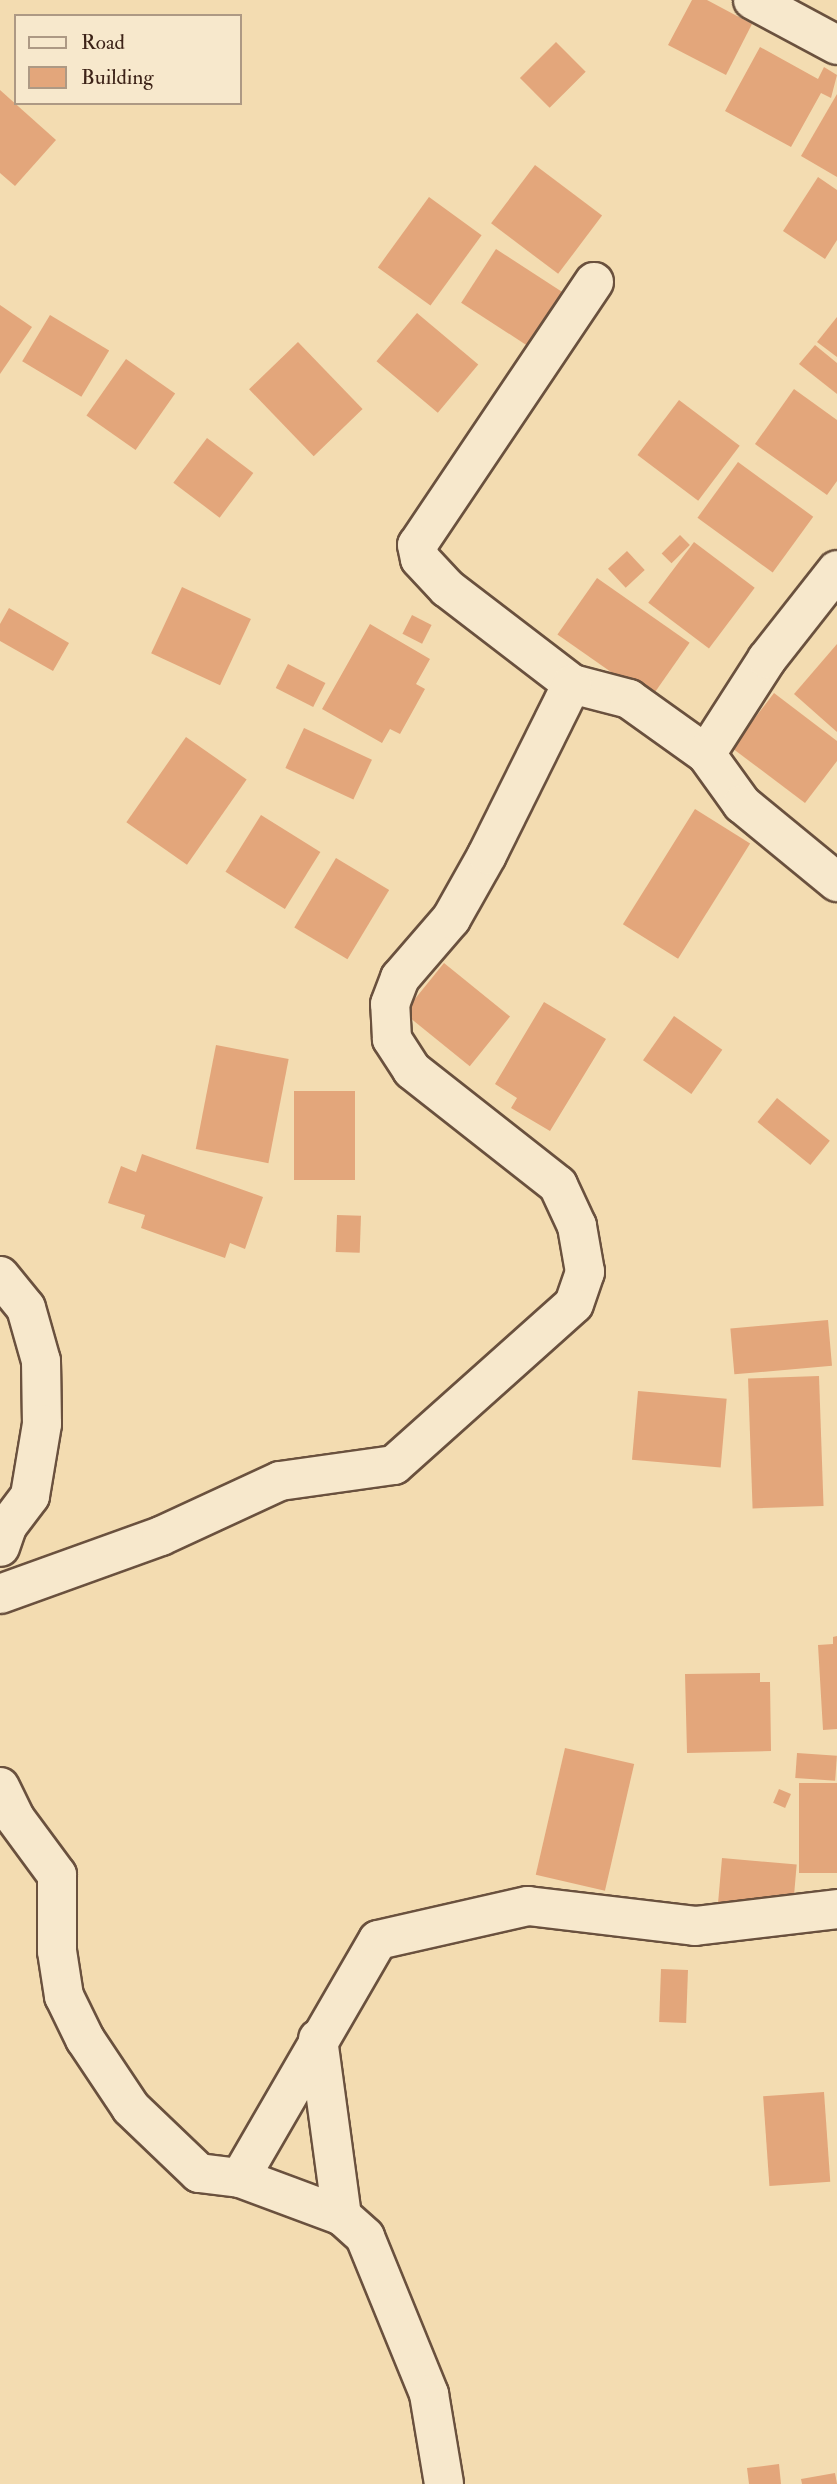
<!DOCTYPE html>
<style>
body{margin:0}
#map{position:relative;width:837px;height:2484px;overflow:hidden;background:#f3dcb1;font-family:"IM FELL Double Pica",serif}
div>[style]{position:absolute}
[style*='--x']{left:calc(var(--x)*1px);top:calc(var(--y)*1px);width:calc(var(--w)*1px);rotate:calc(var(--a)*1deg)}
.building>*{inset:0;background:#e3a67b;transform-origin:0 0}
.roads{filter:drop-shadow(2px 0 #6a513e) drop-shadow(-2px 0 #6a513e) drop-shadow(0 2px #6a513e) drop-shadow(0 -2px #6a513e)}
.street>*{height:38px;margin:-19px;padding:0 19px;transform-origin:19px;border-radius:19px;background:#f7e8cc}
span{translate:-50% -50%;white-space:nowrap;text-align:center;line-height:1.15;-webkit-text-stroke:6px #f7e8cc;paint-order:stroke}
.legend{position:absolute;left:14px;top:14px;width:228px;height:91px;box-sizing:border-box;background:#f7e8cc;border:2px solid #ad9984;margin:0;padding:9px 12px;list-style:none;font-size:21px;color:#3d2318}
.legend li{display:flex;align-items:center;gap:14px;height:35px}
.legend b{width:35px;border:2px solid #ad9984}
</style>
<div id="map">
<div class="building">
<div style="clip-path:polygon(692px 0,707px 0,752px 24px,726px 75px,668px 45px)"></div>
<div style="left:556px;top:42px;width:42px;height:51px;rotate:45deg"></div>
<div style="clip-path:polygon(760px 47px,818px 79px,824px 67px,837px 75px,831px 98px,821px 93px,791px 147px,725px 111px)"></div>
<div style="clip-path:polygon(0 90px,56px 140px,15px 186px,0 173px)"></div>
<div style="clip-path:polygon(837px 94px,837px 177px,801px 156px)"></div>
<div style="left:535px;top:165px;width:84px;height:73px;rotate:37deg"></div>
<div style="clip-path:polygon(818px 177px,837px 190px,837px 240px,825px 259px,783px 231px)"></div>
<div style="left:429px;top:197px;width:65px;height:87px;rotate:36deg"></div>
<div style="left:496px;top:249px;width:79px;height:64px;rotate:33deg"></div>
<div style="clip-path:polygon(0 305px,32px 327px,0 374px)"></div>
<div style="left:417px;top:313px;width:80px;height:63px;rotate:40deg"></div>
<div style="left:50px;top:315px;width:69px;height:54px;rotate:31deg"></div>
<div style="clip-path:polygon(837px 317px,837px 357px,817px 342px)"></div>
<div style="left:298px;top:342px;width:93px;height:68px;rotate:46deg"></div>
<div style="clip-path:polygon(815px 345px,837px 363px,837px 394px,799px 364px)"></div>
<div style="left:126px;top:359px;width:60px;height:69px;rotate:35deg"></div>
<div style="clip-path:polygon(794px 389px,837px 420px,837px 481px,827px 495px,755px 444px)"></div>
<div style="left:679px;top:400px;width:76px;height:69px;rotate:37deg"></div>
<div style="left:207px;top:438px;width:58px;height:56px;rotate:37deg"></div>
<div style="left:738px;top:462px;width:93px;height:69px;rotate:36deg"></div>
<div style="left:680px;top:535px;width:14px;height:26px;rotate:45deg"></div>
<div style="left:694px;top:542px;width:76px;height:76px;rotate:37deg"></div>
<div style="left:627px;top:551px;width:26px;height:26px;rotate:47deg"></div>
<div style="left:597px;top:578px;width:113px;height:69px;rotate:35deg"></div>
<div style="left:182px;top:587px;width:76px;height:73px;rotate:25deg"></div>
<div style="clip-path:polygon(9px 608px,69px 643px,53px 671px,0 641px,0 624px)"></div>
<div style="left:412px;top:615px;width:22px;height:21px;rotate:27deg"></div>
<div style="clip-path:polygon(370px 624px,430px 659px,416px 684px,425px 689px,400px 734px,390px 729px,382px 743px,322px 709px)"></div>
<div style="clip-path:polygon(837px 644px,837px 732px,794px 694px)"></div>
<div style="left:288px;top:664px;width:42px;height:27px;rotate:27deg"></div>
<div style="clip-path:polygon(774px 693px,837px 741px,837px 761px,805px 803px,732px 748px)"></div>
<div style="left:304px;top:728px;width:75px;height:44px;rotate:25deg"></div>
<div style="left:186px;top:737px;width:74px;height:104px;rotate:35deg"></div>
<div style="left:695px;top:809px;width:65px;height:136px;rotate:32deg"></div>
<div style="left:261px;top:815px;width:70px;height:67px;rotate:32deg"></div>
<div style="left:336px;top:858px;width:62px;height:81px;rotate:31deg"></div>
<div style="left:444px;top:963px;width:85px;height:64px;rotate:39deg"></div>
<div style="clip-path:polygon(544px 1002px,606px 1039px,550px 1131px,511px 1108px,517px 1098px,495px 1084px)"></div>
<div style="left:674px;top:1016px;width:59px;height:54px;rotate:35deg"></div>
<div style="left:216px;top:1045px;width:74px;height:106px;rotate:11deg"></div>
<div style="left:294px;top:1091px;width:61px;height:89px"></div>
<div style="left:777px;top:1098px;width:68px;height:31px;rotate:39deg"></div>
<div style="clip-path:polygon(142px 1154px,263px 1197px,245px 1249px,230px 1243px,225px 1258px,141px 1228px,145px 1215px,108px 1203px,121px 1166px,136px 1172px)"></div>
<div style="left:337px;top:1215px;width:24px;height:37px;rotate:2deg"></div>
<div style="left:828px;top:1320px;width:46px;height:98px;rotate:85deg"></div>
<div style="left:819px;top:1376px;width:130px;height:71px;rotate:88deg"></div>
<div style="left:638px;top:1391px;width:89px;height:69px;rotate:5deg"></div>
<div style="clip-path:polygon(837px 1636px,837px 1729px,823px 1730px,818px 1645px,833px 1644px,833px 1637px)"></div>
<div style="clip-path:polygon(760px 1673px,760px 1682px,770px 1682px,771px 1751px,687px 1753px,685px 1674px)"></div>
<div style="left:565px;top:1748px;width:71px;height:130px;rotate:13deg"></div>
<div style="left:797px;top:1753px;width:40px;height:25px;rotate:4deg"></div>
<div style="left:837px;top:1783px;width:90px;height:38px;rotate:90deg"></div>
<div style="left:779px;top:1789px;width:13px;height:15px;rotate:23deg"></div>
<div style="left:722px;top:1858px;width:75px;height:45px;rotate:5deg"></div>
<div style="left:661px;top:1969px;width:27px;height:53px;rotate:2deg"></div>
<div style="left:824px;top:2092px;width:90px;height:61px;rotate:86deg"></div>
<div style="clip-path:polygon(779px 2464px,781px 2484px,749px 2484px,747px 2468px)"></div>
<div style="clip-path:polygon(835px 2473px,837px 2484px,802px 2484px,801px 2479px)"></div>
</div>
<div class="roads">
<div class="street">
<div style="--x:753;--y:0;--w:95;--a:28.2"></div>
<div style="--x:594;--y:282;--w:317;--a:123.9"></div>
<div style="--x:417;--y:545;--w:14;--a:78"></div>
<div style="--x:420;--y:559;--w:40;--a:47"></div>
<div style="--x:447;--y:588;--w:158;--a:37.5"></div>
<div style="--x:572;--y:684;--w:59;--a:14.7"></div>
<div style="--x:629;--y:699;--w:95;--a:35.5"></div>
<div style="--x:706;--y:754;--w:113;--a:-57.3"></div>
<div style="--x:767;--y:659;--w:113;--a:-51.8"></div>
<div style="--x:706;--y:754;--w:62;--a:54.2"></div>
<div style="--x:742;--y:804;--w:123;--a:39.4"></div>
<div style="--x:0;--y:1276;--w:41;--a:50.9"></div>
<div style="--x:26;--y:1308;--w:55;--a:74.2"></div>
<div style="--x:41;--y:1361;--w:63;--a:89.1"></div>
<div style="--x:42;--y:1424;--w:73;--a:99.5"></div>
<div style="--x:30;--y:1496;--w:39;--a:127"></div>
<div style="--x:7;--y:1527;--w:21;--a:109"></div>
<div style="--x:0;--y:1594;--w:171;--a:-19.8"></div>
<div style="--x:161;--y:1536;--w:131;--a:-24.8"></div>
<div style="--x:280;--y:1481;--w:115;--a:-8"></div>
<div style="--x:394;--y:1465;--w:241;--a:-41.8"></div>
<div style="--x:574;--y:1304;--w:34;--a:-71"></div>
<div style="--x:585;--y:1272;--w:47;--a:-99.9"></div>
<div style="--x:577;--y:1226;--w:45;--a:-114.9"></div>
<div style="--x:558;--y:1185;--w:186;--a:-141.8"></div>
<div style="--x:412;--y:1070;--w:37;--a:-123"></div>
<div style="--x:392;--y:1039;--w:35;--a:-93"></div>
<div style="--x:390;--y:1004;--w:28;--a:-69"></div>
<div style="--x:400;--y:978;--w:78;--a:-49.2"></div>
<div style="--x:451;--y:919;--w:73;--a:-60.6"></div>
<div style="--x:487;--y:855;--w:191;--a:-63.6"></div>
<div style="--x:0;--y:1787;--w:34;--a:64"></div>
<div style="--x:15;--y:1818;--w:71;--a:53.6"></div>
<div style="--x:57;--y:1875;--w:76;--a:90"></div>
<div style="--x:57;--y:1951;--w:46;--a:81.2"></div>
<div style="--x:64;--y:1996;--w:48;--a:64"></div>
<div style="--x:85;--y:2039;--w:83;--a:56.3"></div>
<div style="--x:131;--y:2108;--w:94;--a:43.7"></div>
<div style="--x:199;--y:2173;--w:41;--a:7"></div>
<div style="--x:240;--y:2178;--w:109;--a:20.4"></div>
<div style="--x:342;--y:2216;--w:31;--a:42"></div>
<div style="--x:365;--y:2237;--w:170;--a:67.8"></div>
<div style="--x:429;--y:2394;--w:91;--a:80.5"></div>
<div style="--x:318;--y:2039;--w:179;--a:82.3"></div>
<div style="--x:240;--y:2178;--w:275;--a:-59.9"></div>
<div style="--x:378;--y:1940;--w:154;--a:-12.8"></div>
<div style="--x:528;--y:1906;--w:168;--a:6.8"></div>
<div style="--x:695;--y:1926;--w:143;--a:-6.8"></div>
</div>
</div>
<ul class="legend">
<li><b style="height:9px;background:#f7e8cc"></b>Road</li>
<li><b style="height:19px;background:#e3a67b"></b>Building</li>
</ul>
</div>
